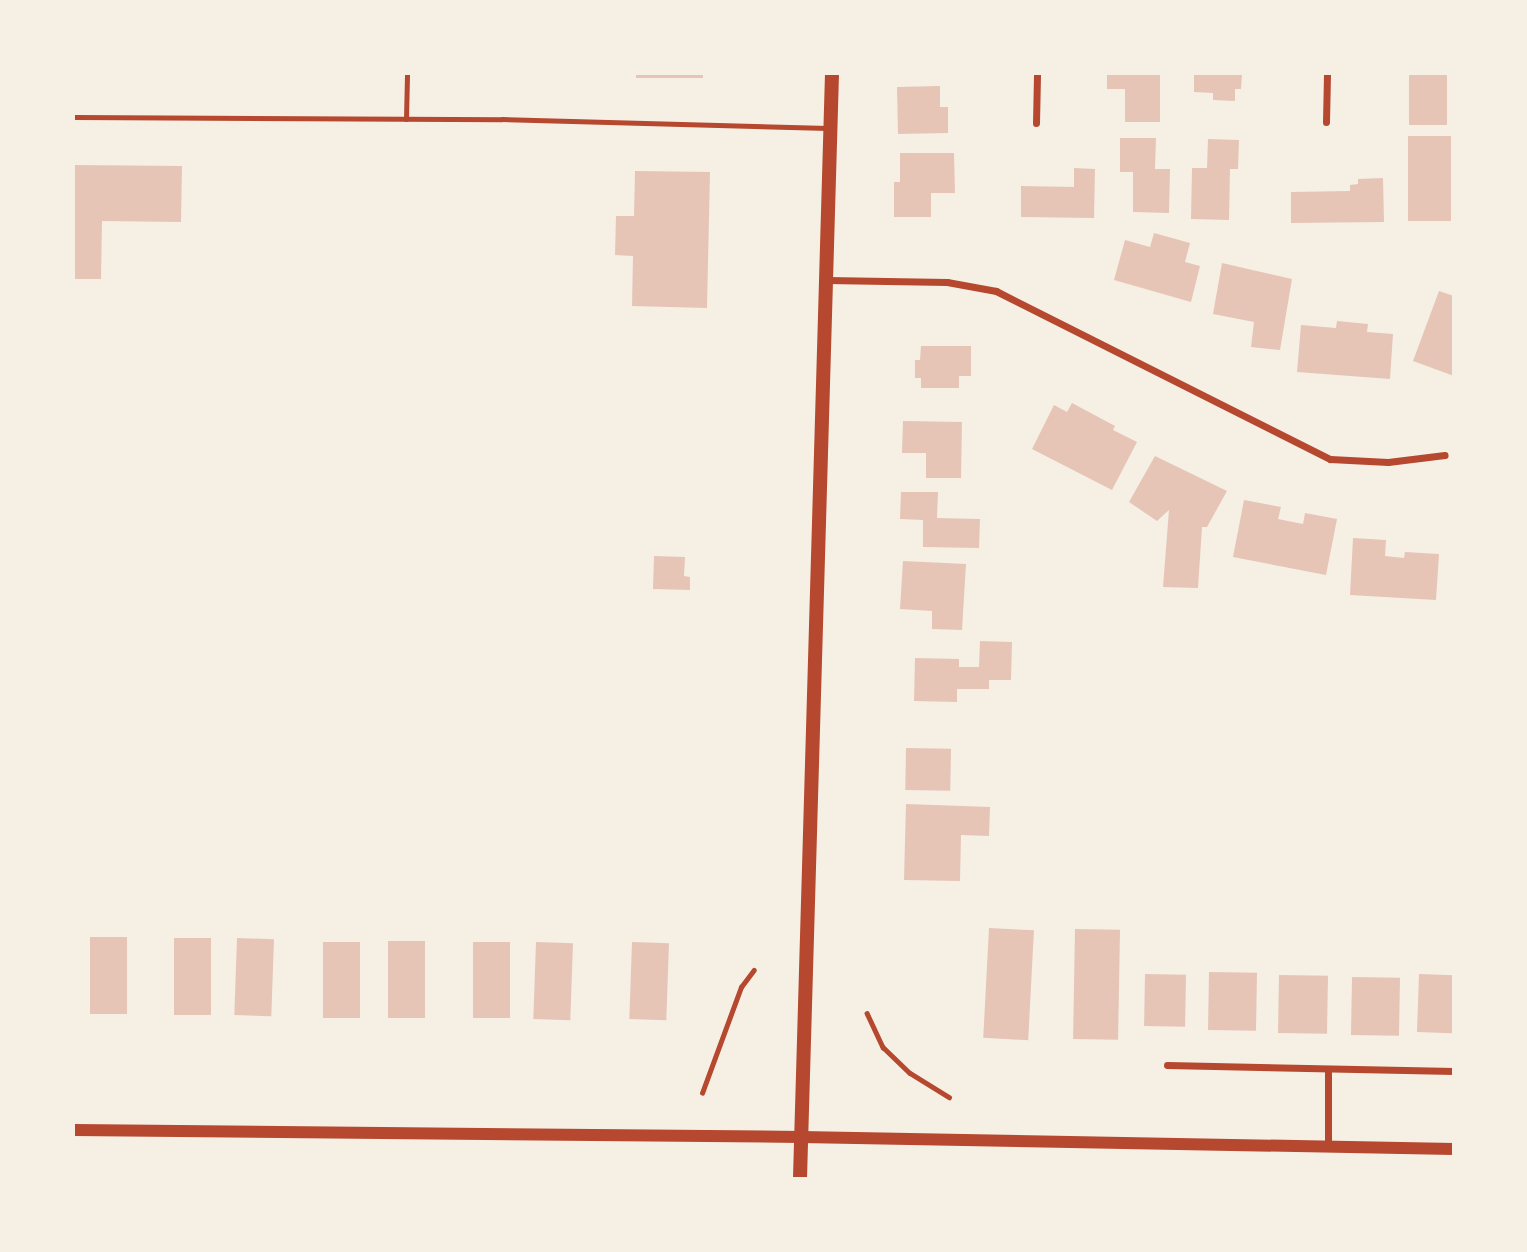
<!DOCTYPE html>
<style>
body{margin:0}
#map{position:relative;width:1527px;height:1252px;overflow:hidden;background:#f6efe4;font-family:"Asap Condensed",sans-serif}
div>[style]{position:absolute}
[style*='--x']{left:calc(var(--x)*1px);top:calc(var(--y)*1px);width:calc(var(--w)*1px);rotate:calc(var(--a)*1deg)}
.building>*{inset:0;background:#e6c5b7;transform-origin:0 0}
.path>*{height:4.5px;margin:-2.25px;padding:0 2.25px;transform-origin:2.25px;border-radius:2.25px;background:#b5482f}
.service>*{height:5px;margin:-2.5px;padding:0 2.5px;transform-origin:2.5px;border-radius:2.5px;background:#b5482f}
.minor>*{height:7px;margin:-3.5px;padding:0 3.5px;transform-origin:3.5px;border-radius:3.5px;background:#b5482f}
.tertiary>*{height:12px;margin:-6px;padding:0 6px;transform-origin:6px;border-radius:6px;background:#b5482f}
.secondary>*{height:14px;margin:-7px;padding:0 7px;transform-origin:7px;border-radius:7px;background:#b5482f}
span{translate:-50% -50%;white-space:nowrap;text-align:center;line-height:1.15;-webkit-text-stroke:7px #f6efe4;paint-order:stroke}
.frame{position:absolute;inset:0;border:75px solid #f6efe4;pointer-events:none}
</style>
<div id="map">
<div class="building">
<div style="left:636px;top:74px;width:67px;height:4px"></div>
<div style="clip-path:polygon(1107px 74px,1160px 74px,1160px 122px,1125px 122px,1125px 89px,1107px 89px)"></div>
<div style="clip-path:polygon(1194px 74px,1242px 74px,1241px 89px,1235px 89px,1235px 101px,1213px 100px,1213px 93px,1194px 92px)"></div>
<div style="left:1409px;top:74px;width:38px;height:51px"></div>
<div style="clip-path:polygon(940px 86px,940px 107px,948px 107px,948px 133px,898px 134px,897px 87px)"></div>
<div style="left:1408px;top:136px;width:43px;height:85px"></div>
<div style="clip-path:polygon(1120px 138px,1156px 138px,1155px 169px,1170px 169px,1169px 213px,1133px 212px,1133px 172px,1120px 172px)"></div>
<div style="clip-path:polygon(1208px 139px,1239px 140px,1238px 169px,1230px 169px,1229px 220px,1191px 219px,1192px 168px,1207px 168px)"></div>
<div style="clip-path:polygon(900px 153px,954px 153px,955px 193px,931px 193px,931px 217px,894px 217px,894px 182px,900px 182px)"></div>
<div style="clip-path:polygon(74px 165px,182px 166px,181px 222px,102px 221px,101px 279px,74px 279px)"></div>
<div style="clip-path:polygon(1074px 168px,1095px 169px,1094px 218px,1021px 217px,1021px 186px,1074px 187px)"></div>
<div style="clip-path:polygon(635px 171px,710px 172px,707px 308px,632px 306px,633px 256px,615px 255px,616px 216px,634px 216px)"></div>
<div style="clip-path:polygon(1383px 178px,1384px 222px,1291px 223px,1291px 192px,1350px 191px,1350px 185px,1358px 184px,1358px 179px)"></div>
<div style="clip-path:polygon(1154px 233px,1190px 243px,1185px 262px,1200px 266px,1191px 302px,1114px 280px,1125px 240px,1150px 247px)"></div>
<div style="clip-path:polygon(1222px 263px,1292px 279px,1280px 350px,1251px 347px,1254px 322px,1213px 314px)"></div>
<div style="clip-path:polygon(1439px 291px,1454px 296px,1454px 376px,1413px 361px)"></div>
<div style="clip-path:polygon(1337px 321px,1368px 324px,1367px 332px,1393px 334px,1390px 379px,1297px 372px,1301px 325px,1336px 328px)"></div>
<div style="clip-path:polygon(921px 346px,971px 346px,971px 376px,959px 376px,959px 388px,921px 388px,921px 378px,915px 378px,915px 360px,920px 360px)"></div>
<div style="clip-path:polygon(1072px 403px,1115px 426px,1113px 430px,1137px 442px,1112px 490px,1032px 449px,1054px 405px,1067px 412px)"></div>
<div style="clip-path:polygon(903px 421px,962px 422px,961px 478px,926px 478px,926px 453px,902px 453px)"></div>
<div style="clip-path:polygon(1155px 456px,1227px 491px,1207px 527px,1202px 527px,1198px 588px,1163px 587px,1169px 510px,1157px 521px,1129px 502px)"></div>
<div style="clip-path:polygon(901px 492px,938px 492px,937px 518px,980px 519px,979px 548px,923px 547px,923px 520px,900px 519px)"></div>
<div style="clip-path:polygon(1244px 500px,1281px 507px,1278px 519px,1303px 524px,1305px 513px,1337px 519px,1326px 575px,1233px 557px)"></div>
<div style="clip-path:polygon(1353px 538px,1386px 540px,1385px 556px,1404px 558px,1405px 552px,1439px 554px,1436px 600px,1350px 595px)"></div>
<div style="clip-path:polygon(654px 556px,685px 557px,684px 576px,690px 577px,690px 590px,653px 589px)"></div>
<div style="clip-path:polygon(903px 561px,966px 564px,962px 630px,932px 629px,932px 611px,900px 609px)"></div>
<div style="clip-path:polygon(980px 641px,1012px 642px,1011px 680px,989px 680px,989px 689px,957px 689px,957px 702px,914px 701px,915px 658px,959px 659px,959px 667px,979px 667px)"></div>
<div style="left:906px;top:748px;width:45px;height:42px;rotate:1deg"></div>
<div style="clip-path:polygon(906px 804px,990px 807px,989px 836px,961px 835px,960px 881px,904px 880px)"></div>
<div style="left:989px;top:928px;width:45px;height:110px;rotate:3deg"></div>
<div style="left:1075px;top:929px;width:45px;height:110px;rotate:1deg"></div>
<div style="left:90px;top:937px;width:37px;height:77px"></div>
<div style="left:174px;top:938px;width:37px;height:77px"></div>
<div style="left:237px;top:938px;width:37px;height:77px;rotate:2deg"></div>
<div style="left:388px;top:941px;width:37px;height:77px"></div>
<div style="left:323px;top:942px;width:37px;height:76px"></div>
<div style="left:473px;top:942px;width:37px;height:76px"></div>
<div style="left:536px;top:942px;width:37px;height:77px;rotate:2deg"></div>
<div style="left:632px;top:942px;width:37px;height:77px;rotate:2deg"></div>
<div style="left:1209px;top:972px;width:48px;height:58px;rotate:1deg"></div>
<div style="left:1145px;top:974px;width:41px;height:52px;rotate:1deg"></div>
<div style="left:1419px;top:974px;width:35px;height:58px;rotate:2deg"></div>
<div style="left:1279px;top:975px;width:49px;height:58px;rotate:1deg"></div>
<div style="left:1352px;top:977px;width:48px;height:58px;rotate:1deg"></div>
</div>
<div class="path">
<div style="--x:867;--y:1013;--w:38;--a:65"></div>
<div style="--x:883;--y:1047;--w:37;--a:44"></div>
<div style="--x:910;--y:1073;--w:46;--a:31.6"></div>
<div style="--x:702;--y:1093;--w:113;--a:-69.8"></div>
<div style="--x:741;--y:987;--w:21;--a:-53"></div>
</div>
<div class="service">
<div style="--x:74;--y:117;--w:428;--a:0.3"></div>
<div style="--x:502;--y:119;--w:326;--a:1.6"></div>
<div style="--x:406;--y:119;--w:45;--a:-88.7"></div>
</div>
<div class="minor">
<div style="--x:1326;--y:122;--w:48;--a:-88.8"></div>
<div style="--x:1036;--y:123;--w:49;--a:-88.8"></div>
<div style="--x:827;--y:280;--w:120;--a:1"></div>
<div style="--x:947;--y:282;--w:50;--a:10.4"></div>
<div style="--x:996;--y:291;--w:374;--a:26.7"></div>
<div style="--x:1330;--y:459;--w:58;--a:3"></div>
<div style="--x:1388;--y:462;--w:57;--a:-7"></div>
<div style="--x:1167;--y:1065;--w:287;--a:1.2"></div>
<div style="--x:1328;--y:1069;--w:78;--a:90"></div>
</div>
<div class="tertiary">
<div style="--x:74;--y:1130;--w:727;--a:0.55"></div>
<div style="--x:801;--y:1137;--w:653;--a:1.05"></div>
</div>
<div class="secondary">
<div style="--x:800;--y:1178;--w:1104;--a:-88.34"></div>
</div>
<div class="frame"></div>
</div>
